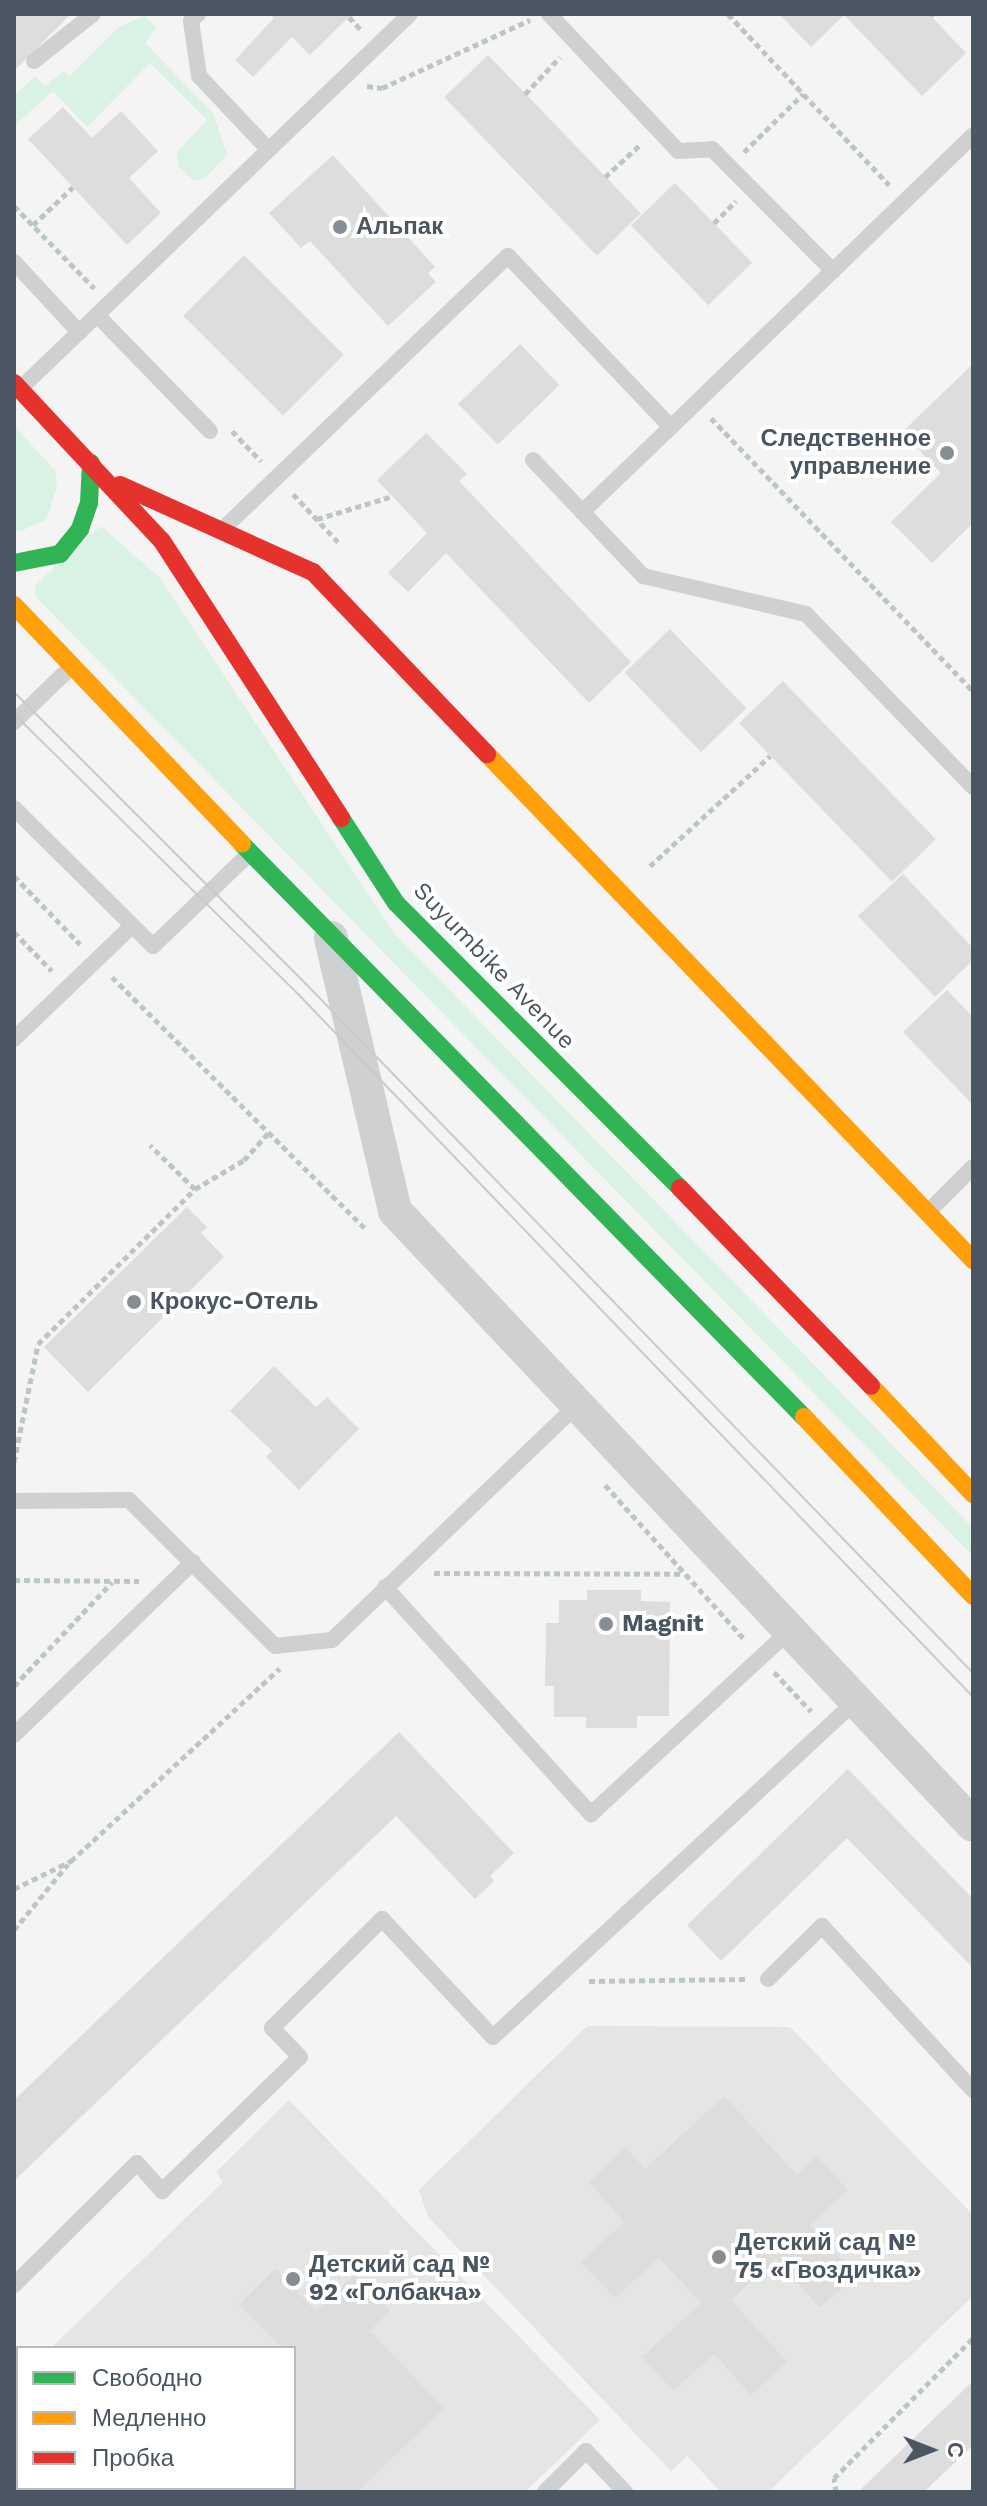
<!DOCTYPE html>
<meta charset="utf-8">
<style>
body{margin:0}
#map{position:relative;width:987px;height:2506px;overflow:hidden;background:#f4f4f4;font-family:"Work Sans",sans-serif}
div>[style]{position:absolute}
[style*='--x']{left:calc(var(--x)*1px);top:calc(var(--y)*1px);width:calc(var(--w)*1px);rotate:calc(var(--a)*1deg)}
.education>*{inset:0;background:#e6e5e6}
.green>*{inset:0;background:#d9f2e3}
.building>*{inset:0;background:#ddddde;transform-origin:0 0}
.path>*{height:5px;margin-top:-2.5px;transform-origin:0;background:repeating-linear-gradient(90deg,#bcc7c4 0 6px,transparent 0 10px)}
.lane>*{height:16px;margin:-8px;padding:0 8px;transform-origin:8px;border-radius:8px;background:#ced0d2}
.street>*{height:34px;margin:-17px;padding:0 17px;transform-origin:17px;border-radius:17px;background:#ced0d2}
.fast>*{height:18px;margin:-9px;padding:0 9px;transform-origin:9px;border-radius:9px;background:#30b455}
.slow>*{height:18px;margin:-9px;padding:0 9px;transform-origin:9px;border-radius:9px;background:#ff9f0a}
.jam>*{height:18px;margin:-9px;padding:0 9px;transform-origin:9px;border-radius:9px;background:#e5322d}
.tram>*{height:2px;margin:-1px;padding:0 1px;transform-origin:1px;border-radius:1px;background:#c9cacc}
.dots>*{width:22px;height:22px;translate:-50% -50%;box-sizing:border-box;border:4px solid #fff;border-radius:50%}
span{translate:-50% -50%;white-space:nowrap;text-align:center;line-height:1.15;-webkit-text-stroke:8px #fff;paint-order:stroke}
.poi-label{font-size:24px;color:#4a5661;font-weight:700}
.left{translate:0 -50%;text-align:left}
.right{translate:-100% -50%;text-align:right}
.street-label{font-size:24px;color:#4a5661}
.frame{position:absolute;inset:0;border:16px solid #4a5661;pointer-events:none}
.legend{position:absolute;left:16px;top:2346px;width:280px;height:144px;box-sizing:border-box;background:#fff;border:2px solid #b7bbc0;margin:0;padding:10px 14px;list-style:none;font-size:24px;color:#4a5661}
.legend li{display:flex;align-items:center;gap:16px;height:40px}
.legend b{width:40px;border:2px solid #b7bbc0}
.north{position:absolute;left:891px;top:2410px;width:80px;height:80px;-webkit-text-stroke:6px #fff;paint-order:stroke;rotate:90deg;font-size:22px;font-weight:700;line-height:32px;text-align:center;color:#4a5661}
.north::after{content:'';display:block;margin:auto;width:28px;height:36px;background:#4a5661;clip-path:polygon(50% 0,100% 100%,50% 72%,0 100%)}
</style>
<div id="map">
<div class="education">
<div style="clip-path:polygon(587px 2026px,790px 2027px,973px 2215px,973px 2296px,768px 2492px,721px 2492px,687px 2456px,671px 2471px,428px 2217px,419px 2190px)"></div>
<div style="clip-path:polygon(289px 2100px,600px 2420px,525px 2492px,82px 2488px,294px 2488px,294px 2348px,51px 2348px,223px 2182px,216px 2172px)"></div>
</div>
<div class="green">
<div style="clip-path:polygon(145px 16px,156px 28px,145px 43px,213px 113px,227px 155px,204px 179px,193px 180px,178px 166px,177px 152px,207px 120px,150px 63px,87px 127px,53px 91px,14px 126px,14px 96px,35px 76px,46px 86px,63px 71px,70px 76px,120px 26px)"></div>
<div style="clip-path:polygon(14px 426px,55px 470px,57px 487px,47px 519px,21px 531px,14px 531px)"></div>
<div style="clip-path:polygon(101px 526px,160px 578px,393px 932px,973px 1528px,973px 1556px,36px 597px,35px 586px,47px 574px)"></div>
</div>
<div class="building">
<div style="clip-path:polygon(14px 14px,71px 14px,14px 71px)"></div>
<div style="clip-path:polygon(270px 14px,352px 14px,310px 55px,292px 37px,253px 77px,235px 60px,274px 18px)"></div>
<div style="clip-path:polygon(779px 14px,929px 14px,966px 53px,922px 96px,844px 15px,811px 47px)"></div>
<div style="left:488px;top:55px;width:220px;height:61px;rotate:46deg"></div>
<div style="clip-path:polygon(63px 107px,92px 138px,121px 111px,158px 151px,129px 178px,161px 213px,127px 245px,28px 139px)"></div>
<div style="clip-path:polygon(333px 155px,435px 267px,428px 273px,436px 282px,388px 326px,310px 241px,301px 248px,269px 213px)"></div>
<div style="left:675px;top:183px;width:111px;height:61px;rotate:46deg"></div>
<div style="left:244px;top:255px;width:141px;height:86px;rotate:45deg"></div>
<div style="left:520px;top:344px;width:57px;height:86px;rotate:46deg"></div>
<div style="clip-path:polygon(973px 364px,973px 523px,932px 563px,891px 522px,941px 473px,902px 432px)"></div>
<div style="clip-path:polygon(426px 433px,467px 474px,459px 481px,631px 662px,589px 703px,446px 553px,408px 592px,388px 573px,427px 533px,377px 480px)"></div>
<div style="left:670px;top:629px;width:110px;height:63px;rotate:46deg"></div>
<div style="left:783px;top:681px;width:220px;height:61px;rotate:46deg"></div>
<div style="clip-path:polygon(903px 874px,973px 948px,973px 960px,935px 997px,858px 916px)"></div>
<div style="clip-path:polygon(947px 990px,973px 1017px,973px 1105px,903px 1032px)"></div>
<div style="clip-path:polygon(187px 1207px,207px 1227px,201px 1233px,224px 1257px,88px 1392px,44px 1347px)"></div>
<div style="clip-path:polygon(274px 1366px,316px 1407px,327px 1397px,359px 1429px,299px 1490px,266px 1457px,272px 1451px,230px 1411px)"></div>
<div style="clip-path:polygon(587px 1590px,641px 1590px,641px 1601px,670px 1602px,669px 1716px,637px 1716px,637px 1728px,586px 1728px,586px 1717px,554px 1717px,554px 1686px,545px 1686px,546px 1623px,559px 1623px,559px 1600px,587px 1600px)"></div>
<div style="clip-path:polygon(399px 1732px,514px 1853px,490px 1876px,494px 1881px,475px 1899px,396px 1816px,14px 2181px,14px 2100px)"></div>
<div style="clip-path:polygon(848px 1769px,973px 1899px,973px 1968px,847px 1838px,721px 1961px,687px 1925px)"></div>
<div style="clip-path:polygon(724px 2096px,797px 2175px,817px 2156px,848px 2190px,810px 2225px,856px 2275px,820px 2308px,776px 2259px,731px 2300px,787px 2362px,751px 2395px,714px 2354px,673px 2391px,642px 2357px,701px 2303px,659px 2258px,615px 2298px,581px 2262px,624px 2222px,589px 2182px,626px 2147px,645px 2169px)"></div>
<div style="clip-path:polygon(275px 2269px,316px 2311px,355px 2274px,390px 2311px,370px 2331px,444px 2408px,357px 2492px,294px 2492px,294px 2348px,282px 2348px,239px 2304px)"></div>
<div style="clip-path:polygon(973px 2381px,973px 2445px,924px 2492px,858px 2492px)"></div>
</div>
<div class="path">
<div style="--x:728;--y:14;--w:235;--a:46.7"></div>
<div style="--x:931;--y:16;--w:2;--a:-63"></div>
<div style="--x:349;--y:17;--w:19;--a:47"></div>
<div style="--x:367;--y:86;--w:15;--a:8"></div>
<div style="--x:382;--y:88;--w:163;--a:-24.7"></div>
<div style="--x:525;--y:94;--w:51;--a:-46.6"></div>
<div style="--x:744;--y:152;--w:83;--a:-44.5"></div>
<div style="--x:605;--y:177;--w:50;--a:-42.6"></div>
<div style="--x:14;--y:206;--w:115;--a:45.7"></div>
<div style="--x:714;--y:223;--w:31;--a:-45"></div>
<div style="--x:33;--y:225;--w:55;--a:-43.5"></div>
<div style="--x:711;--y:418;--w:378;--a:46.2"></div>
<div style="--x:232;--y:431;--w:42;--a:46"></div>
<div style="--x:293;--y:494;--w:66;--a:46.8"></div>
<div style="--x:317;--y:519;--w:79;--a:-16.8"></div>
<div style="--x:650;--y:866;--w:163;--a:-42.5"></div>
<div style="--x:14;--y:876;--w:95;--a:45.9"></div>
<div style="--x:14;--y:932;--w:54;--a:45.7"></div>
<div style="--x:112;--y:977;--w:358;--a:44.8"></div>
<div style="--x:195;--y:1189;--w:57;--a:-30.6"></div>
<div style="--x:244;--y:1160;--w:38;--a:-48"></div>
<div style="--x:14;--y:1462;--w:120;--a:-78.5"></div>
<div style="--x:38;--y:1344;--w:221;--a:-44.6"></div>
<div style="--x:195;--y:1189;--w:63;--a:-135.6"></div>
<div style="--x:605;--y:1485;--w:210;--a:47.9"></div>
<div style="--x:434;--y:1573;--w:250;--a:0.2"></div>
<div style="--x:14;--y:1580;--w:125;--a:0.5"></div>
<div style="--x:774;--y:1672;--w:54;--a:46.5"></div>
<div style="--x:14;--y:1686;--w:143;--a:-46.7"></div>
<div style="--x:14;--y:1889;--w:64;--a:-26.2"></div>
<div style="--x:71;--y:1861;--w:284;--a:-42.7"></div>
<div style="--x:14;--y:1930;--w:85;--a:-50.7"></div>
<div style="--x:589;--y:1981;--w:158;--a:-0.7"></div>
<div style="--x:836;--y:2492;--w:14;--a:-98"></div>
<div style="--x:834;--y:2478;--w:197;--a:-45.2"></div>
</div>
<div class="lane">
<div style="--x:198;--y:14;--w:10;--a:135"></div>
<div style="--x:191;--y:21;--w:56;--a:81.7"></div>
<div style="--x:199;--y:76;--w:100;--a:46.6"></div>
<div style="--x:549;--y:14;--w:188;--a:46.7"></div>
<div style="--x:678;--y:151;--w:34;--a:-3"></div>
<div style="--x:712;--y:149;--w:172;--a:45.2"></div>
<div style="--x:34;--y:61;--w:75;--a:-38.5"></div>
<div style="--x:14;--y:262;--w:96;--a:47.1"></div>
<div style="--x:97;--y:315;--w:162;--a:45.8"></div>
<div style="--x:22;--y:387;--w:538;--a:-43.87"></div>
<div style="--x:671;--y:427;--w:420;--a:-44"></div>
<div style="--x:533;--y:460;--w:160;--a:46.5"></div>
<div style="--x:643;--y:576;--w:167;--a:13.1"></div>
<div style="--x:806;--y:614;--w:240;--a:46"></div>
<div style="--x:225;--y:527;--w:392;--a:-43.8"></div>
<div style="--x:508;--y:256;--w:236;--a:46.4"></div>
<div style="--x:671;--y:427;--w:123;--a:136.3"></div>
<div style="--x:14;--y:722;--w:79;--a:-44"></div>
<div style="--x:14;--y:808;--w:196;--a:44.8"></div>
<div style="--x:153;--y:946;--w:134;--a:-43.8"></div>
<div style="--x:14;--y:1039;--w:163;--a:-43.8"></div>
<div style="--x:929;--y:1211;--w:62;--a:-45"></div>
<div style="--x:14;--y:1501;--w:115;--a:-0.5"></div>
<div style="--x:129;--y:1500;--w:206;--a:45"></div>
<div style="--x:275;--y:1646;--w:57;--a:-6"></div>
<div style="--x:332;--y:1640;--w:341;--a:-43.8"></div>
<div style="--x:385;--y:1587;--w:307;--a:47.8"></div>
<div style="--x:591;--y:1814;--w:268;--a:-42.7"></div>
<div style="--x:14;--y:1735;--w:249;--a:-44"></div>
<div style="--x:768;--y:1979;--w:76;--a:-44.5"></div>
<div style="--x:822;--y:1926;--w:223;--a:47.4"></div>
<div style="--x:14;--y:2285;--w:173;--a:-44.8"></div>
<div style="--x:137;--y:2163;--w:38;--a:48"></div>
<div style="--x:162;--y:2191;--w:192;--a:-44.2"></div>
<div style="--x:300;--y:2057;--w:40;--a:-134"></div>
<div style="--x:272;--y:2028;--w:155;--a:-44.7"></div>
<div style="--x:382;--y:1919;--w:162;--a:46.8"></div>
<div style="--x:493;--y:2037;--w:492;--a:-42.8"></div>
<div style="--x:545;--y:2492;--w:58;--a:-45"></div>
<div style="--x:586;--y:2451;--w:57;--a:46.4"></div>
</div>
<div class="street">
<div style="--x:331;--y:938;--w:280;--a:76.8"></div>
<div style="--x:395;--y:1211;--w:843;--a:46.73"></div>
</div>
<div class="fast">
<div style="--x:14;--y:563;--w:47;--a:-11.1"></div>
<div style="--x:60;--y:554;--w:32;--a:-51"></div>
<div style="--x:80;--y:529;--w:28;--a:-71"></div>
<div style="--x:89;--y:503;--w:40;--a:-87.1"></div>
<div style="--x:341;--y:818;--w:101;--a:57.1"></div>
<div style="--x:396;--y:903;--w:402;--a:45.1"></div>
<div style="--x:242;--y:844;--w:803;--a:45.56"></div>
</div>
<div class="slow">
<div style="--x:14;--y:605;--w:330;--a:46.3"></div>
<div style="--x:487;--y:754;--w:702;--a:46.16"></div>
<div style="--x:871;--y:1386;--w:149;--a:46.6"></div>
<div style="--x:804;--y:1417;--w:246;--a:46.6"></div>
</div>
<div class="jam">
<div style="--x:14;--y:383;--w:216;--a:46.9"></div>
<div style="--x:162;--y:541;--w:330;--a:57.1"></div>
<div style="--x:120;--y:485;--w:212;--a:24.3"></div>
<div style="--x:313;--y:572;--w:252;--a:46.3"></div>
<div style="--x:680;--y:1188;--w:275;--a:46"></div>
</div>
<div class="tram">
<div style="--x:14;--y:692;--w:413;--a:45"></div>
<div style="--x:306;--y:984;--w:959;--a:45.93"></div>
<div style="--x:14;--y:714;--w:399;--a:44.6"></div>
<div style="--x:298;--y:994;--w:975;--a:46.16"></div>
</div>
<div class="dots">
<div style="left:340px;top:227px;background:#868d94"></div>
<div style="left:947px;top:453px;background:#868d94"></div>
<div style="left:134px;top:1302px;background:#868d94"></div>
<div style="left:606px;top:1624px;background:#868d94"></div>
<div style="left:719px;top:2257px;background:#868d94"></div>
<div style="left:293px;top:2279px;background:#868d94"></div>
</div>
<div class="poi-label">
<span class="left" style="left:356px;top:227px">Альпак</span>
<span class="right" style="left:931px;top:453px">Следственное<br>управление</span>
<span class="left" style="left:150px;top:1302px">Крокус-Отель</span>
<span class="left" style="left:622px;top:1624px">Magnit</span>
<span class="left" style="left:735px;top:2257px">Детский сад №<br>75 «Гвоздичка»</span>
<span class="left" style="left:309px;top:2279px">Детский сад №<br>92 «Голбакча»</span>
</div>
<div class="street-label">
<span style="left:494px;top:966px;rotate:46deg">Suyumbike Avenue</span>
</div>
<div class="frame"></div>
<ul class="legend">
<li><b style="height:10px;background:#30b455"></b>Свободно</li>
<li><b style="height:10px;background:#ff9f0a"></b>Медленно</li>
<li><b style="height:10px;background:#e5322d"></b>Пробка</li>
</ul>
<div class="north">С</div>
</div>
